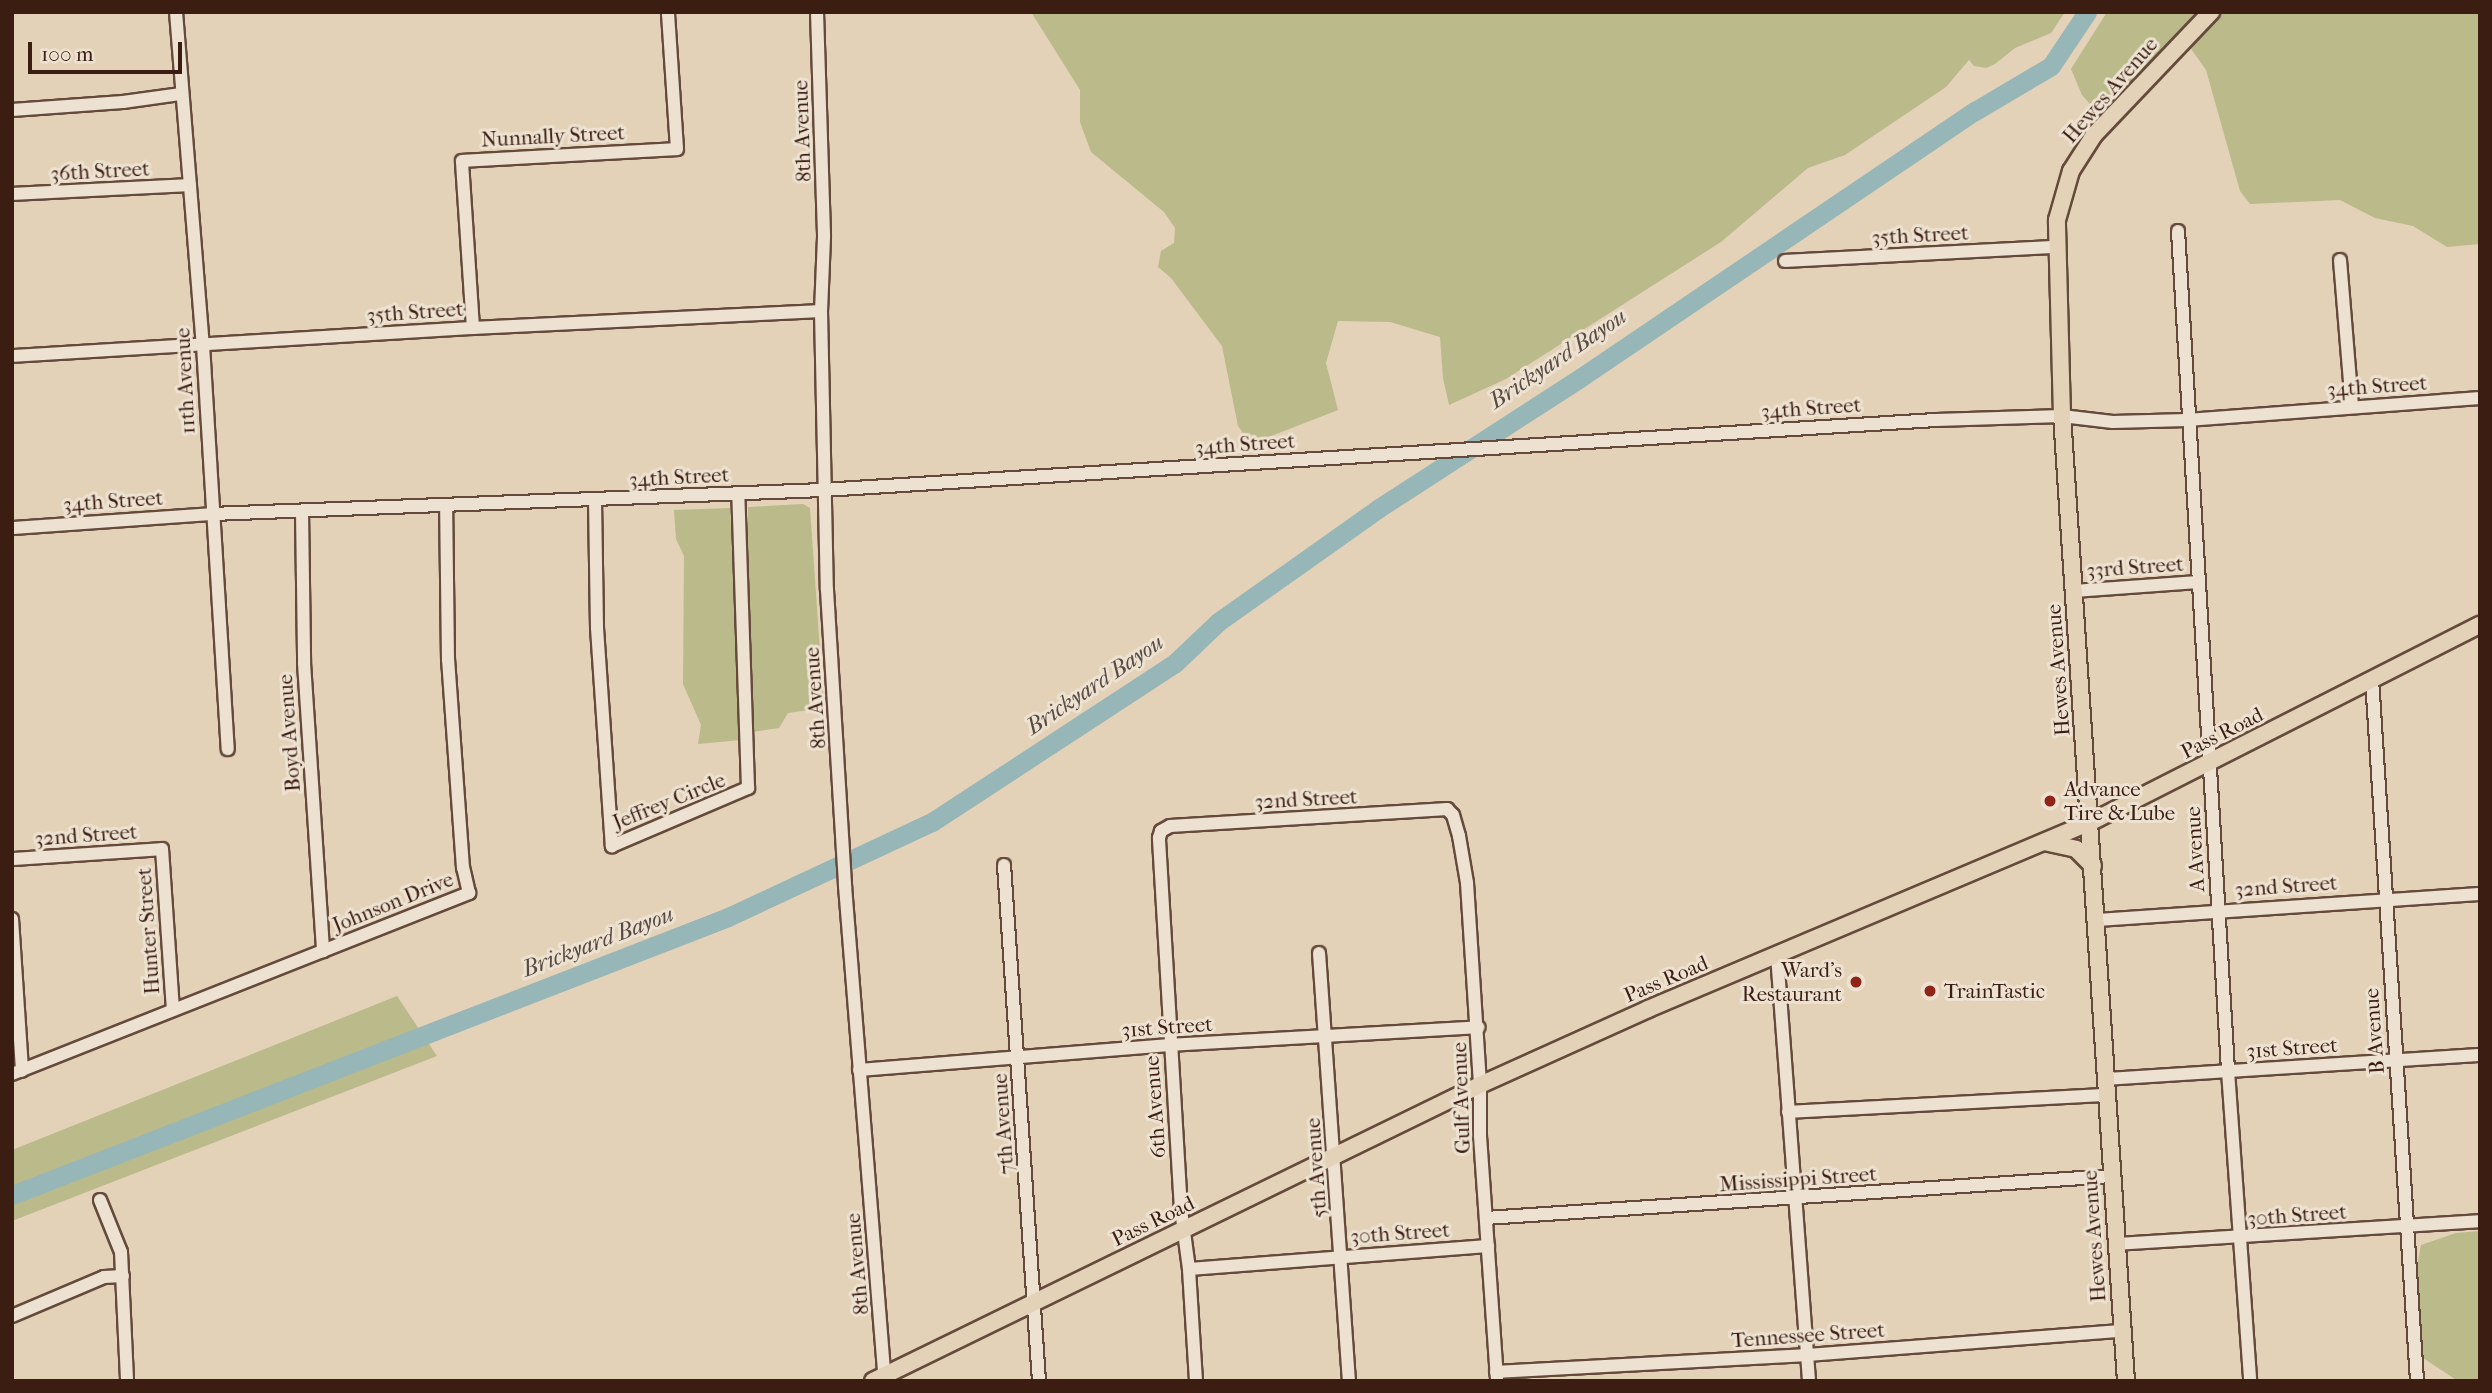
<!DOCTYPE html>
<style>
body{margin:0}
#map{position:relative;width:2492px;height:1393px;overflow:hidden;background:#e3d2b8;font-family:"IM FELL French Canon",serif}
div>[style]{position:absolute}
[style*='--x']{left:calc(var(--x)*1px);top:calc(var(--y)*1px);width:calc(var(--w)*1px);rotate:calc(var(--a)*1deg)}
.green>*{inset:0;background:#baba8a}
.river>*{height:19px;margin:-9.5px;padding:0 9.5px;transform-origin:9.5px;border-radius:9.5px;background:#97b6b7}
.roads{filter:drop-shadow(2px 0 #654a3c) drop-shadow(-2px 0 #654a3c) drop-shadow(0 2px #654a3c) drop-shadow(0 -2px #654a3c)}
.minor>*{height:12px;margin:-6px;padding:0 6px;transform-origin:6px;border-radius:6px;background:#ede2d1}
.major>*{height:16px;margin:-8px;padding:0 8px;transform-origin:8px;border-radius:8px;background:#e3d2b8}
.dots>*{width:19px;height:19px;translate:-50% -50%;box-sizing:border-box;border:4px solid #ede2d1;border-radius:50%}
span{translate:-50% -50%;white-space:nowrap;text-align:center;line-height:1.15;-webkit-text-stroke:6px #ede2d1;paint-order:stroke}
.street-label{font-size:21px;color:#3b1d12}
.poi-label{font-size:21px;color:#3b1d12}
.left{translate:0 -50%;text-align:left}
.right{translate:-100% -50%;text-align:right}
.water-label{font-size:23px;color:#574b44;font-style:italic}
.frame{position:absolute;inset:0;border:14px solid #3b1d12;pointer-events:none}
.scale{position:absolute;left:28px;top:42px;width:154px;height:32px;box-sizing:border-box;border:4px solid #3b1d12;border-top:0;padding-left:9px;font-size:21px;line-height:24px;white-space:nowrap;color:#3b1d12;-webkit-text-stroke:5px #ede2d1;paint-order:stroke}
</style>
<div id="map">
<div class="green">
<div style="clip-path:polygon(1031px 12px,2065px 12px,2051px 33px,2015px 48px,1995px 64px,1986px 68px,1974px 66px,1969px 60px,1946px 87px,1845px 155px,1808px 168px,1721px 242px,1506px 379px,1449px 405px,1443px 378px,1440px 337px,1390px 322px,1338px 321px,1326px 363px,1338px 410px,1251px 444px,1238px 426px,1222px 346px,1171px 278px,1158px 267px,1161px 251px,1174px 243px,1175px 228px,1164px 212px,1091px 152px,1080px 122px,1080px 90px)"></div>
<div style="clip-path:polygon(2107px 12px,2200px 12px,2107px 109px,2096px 111px,2082px 95px,2071px 69px)"></div>
<div style="clip-path:polygon(2217px 12px,2480px 12px,2480px 244px,2447px 247px,2413px 226px,2375px 218px,2340px 200px,2250px 204px,2240px 191px,2206px 70px,2187px 43px)"></div>
<div style="clip-path:polygon(803px 504px,810px 508px,824px 708px,788px 713px,779px 728px,752px 732px,747px 622px,748px 507px)"></div>
<div style="clip-path:polygon(730px 508px,741px 740px,698px 744px,701px 725px,683px 684px,684px 556px,676px 539px,674px 510px)"></div>
<div style="clip-path:polygon(397px 996px,437px 1056px,12px 1221px,12px 1150px)"></div>
<div style="clip-path:polygon(2480px 1231px,2480px 1381px,2458px 1381px,2423px 1358px,2416px 1302px,2417px 1267px,2421px 1245px,2456px 1233px)"></div>
</div>
<div class="river">
<div style="--x:12;--y:1195;--w:768;--a:-21.22"></div>
<div style="--x:728;--y:917;--w:225;--a:-25"></div>
<div style="--x:932;--y:822;--w:290;--a:-33.2"></div>
<div style="--x:1175;--y:663;--w:59;--a:-43.6"></div>
<div style="--x:1218;--y:622;--w:197;--a:-35.3"></div>
<div style="--x:1379;--y:508;--w:239;--a:-32.9"></div>
<div style="--x:1580;--y:378;--w:477;--a:-34.1"></div>
<div style="--x:1975;--y:111;--w:88;--a:-30.6"></div>
<div style="--x:2051;--y:66;--w:65;--a:-56.3"></div>
</div>
<div class="roads">
<div class="minor">
<div style="--x:176;--y:12;--w:334;--a:85.4"></div>
<div style="--x:203;--y:345;--w:405;--a:86.5"></div>
<div style="--x:817;--y:12;--w:225;--a:88.2"></div>
<div style="--x:824;--y:237;--w:74;--a:92.3"></div>
<div style="--x:821;--y:311;--w:279;--a:88.8"></div>
<div style="--x:827;--y:590;--w:297;--a:86.5"></div>
<div style="--x:845;--y:886;--w:497;--a:85.4"></div>
<div style="--x:12;--y:110;--w:111;--a:-4.1"></div>
<div style="--x:123;--y:102;--w:59;--a:-7.9"></div>
<div style="--x:12;--y:194;--w:178;--a:-2.9"></div>
<div style="--x:2178;--y:231;--w:841;--a:86.59"></div>
<div style="--x:2228;--y:1071;--w:311;--a:85.9"></div>
<div style="--x:2340;--y:260;--w:147;--a:85.3"></div>
<div style="--x:1785;--y:261;--w:271;--a:-3"></div>
<div style="--x:473;--y:328;--w:167;--a:-93.8"></div>
<div style="--x:462;--y:161;--w:215;--a:-3.2"></div>
<div style="--x:677;--y:149;--w:137;--a:-93.8"></div>
<div style="--x:12;--y:356;--w:462;--a:-3.5"></div>
<div style="--x:473;--y:328;--w:348;--a:-2.8"></div>
<div style="--x:595;--y:500;--w:128;--a:89.1"></div>
<div style="--x:597;--y:628;--w:219;--a:86.1"></div>
<div style="--x:612;--y:846;--w:148;--a:-23.1"></div>
<div style="--x:748;--y:788;--w:295;--a:-91.9"></div>
<div style="--x:302;--y:511;--w:152;--a:89.2"></div>
<div style="--x:304;--y:663;--w:289;--a:86.2"></div>
<div style="--x:12;--y:528;--w:200;--a:-4"></div>
<div style="--x:212;--y:514;--w:611;--a:-2.25"></div>
<div style="--x:823;--y:490;--w:1115;--a:-3.6"></div>
<div style="--x:1936;--y:420;--w:126;--a:-1.8"></div>
<div style="--x:2062;--y:416;--w:51;--a:6.7"></div>
<div style="--x:2113;--y:422;--w:74;--a:-1.5"></div>
<div style="--x:2187;--y:420;--w:294;--a:-4.3"></div>
<div style="--x:2073;--y:591;--w:126;--a:-4.1"></div>
<div style="--x:2372;--y:679;--w:703;--a:86.33"></div>
<div style="--x:12;--y:859;--w:150;--a:-3.8"></div>
<div style="--x:162;--y:849;--w:161;--a:86.1"></div>
<div style="--x:1004;--y:865;--w:517;--a:86.12"></div>
<div style="--x:12;--y:919;--w:152;--a:86.2"></div>
<div style="--x:2096;--y:920;--w:385;--a:-3.9"></div>
<div style="--x:1319;--y:953;--w:429;--a:86"></div>
<div style="--x:1777;--y:955;--w:427;--a:85.7"></div>
<div style="--x:859;--y:1070;--w:312;--a:-4.6"></div>
<div style="--x:1170;--y:1045;--w:309;--a:-3.3"></div>
<div style="--x:12;--y:1074;--w:492;--a:-21.6"></div>
<div style="--x:469;--y:893;--w:26;--a:-103"></div>
<div style="--x:463;--y:868;--w:209;--a:-94.1"></div>
<div style="--x:448;--y:660;--w:153;--a:-90.7"></div>
<div style="--x:2106;--y:1079;--w:375;--a:-3.7"></div>
<div style="--x:1788;--y:1112;--w:319;--a:-3.1"></div>
<div style="--x:100;--y:1200;--w:56;--a:68"></div>
<div style="--x:121;--y:1252;--w:129;--a:87.3"></div>
<div style="--x:1486;--y:1218;--w:627;--a:-3.84"></div>
<div style="--x:2116;--y:1244;--w:365;--a:-3.6"></div>
<div style="--x:1189;--y:1269;--w:300;--a:-4.4"></div>
<div style="--x:12;--y:1316;--w:100;--a:-23"></div>
<div style="--x:104;--y:1277;--w:19;--a:-3"></div>
<div style="--x:1496;--y:1372;--w:311;--a:-3.1"></div>
<div style="--x:1807;--y:1355;--w:315;--a:-4.4"></div>
<div style="--x:1196;--y:1381;--w:112;--a:-93.6"></div>
<div style="--x:1189;--y:1269;--w:60;--a:-97.7"></div>
<div style="--x:1181;--y:1210;--w:373;--a:-93.4"></div>
<div style="--x:1159;--y:838;--w:7;--a:-74"></div>
<div style="--x:1161;--y:831;--w:10;--a:-29"></div>
<div style="--x:1170;--y:826;--w:278;--a:-3.5"></div>
<div style="--x:1447;--y:809;--w:8;--a:45"></div>
<div style="--x:1453;--y:815;--w:22;--a:74"></div>
<div style="--x:1459;--y:836;--w:48;--a:80.3"></div>
<div style="--x:1467;--y:883;--w:202;--a:86.3"></div>
<div style="--x:1480;--y:1085;--w:51;--a:90"></div>
<div style="--x:1480;--y:1136;--w:246;--a:86"></div>
</div>
<div class="major">
<div style="--x:2044;--y:842;--w:33;--a:12"></div>
<div style="--x:2076;--y:849;--w:24;--a:45"></div>
<div style="--x:873;--y:1381;--w:675;--a:-26"></div>
<div style="--x:1480;--y:1085;--w:184;--a:-24.3"></div>
<div style="--x:1648;--y:1009;--w:481;--a:-22.9"></div>
<div style="--x:2091;--y:822;--w:436;--a:-26.9"></div>
<div style="--x:2126;--y:1381;--w:967;--a:-93.79"></div>
<div style="--x:2062;--y:416;--w:196;--a:-91.5"></div>
<div style="--x:2057;--y:220;--w:51;--a:-74.1"></div>
<div style="--x:2071;--y:171;--w:43;--a:-57.4"></div>
<div style="--x:2094;--y:135;--w:170;--a:-46.4"></div>
</div>
</div>
<div class="dots">
<div style="left:2050px;top:801px;background:#8f2418"></div>
<div style="left:1856px;top:982px;background:#8f2418"></div>
<div style="left:1930px;top:991px;background:#8f2418"></div>
</div>
<div class="street-label">
<span style="left:2110px;top:90px;rotate:-49deg">Hewes Avenue</span>
<span style="left:802px;top:131px;rotate:-92deg">8th Avenue</span>
<span style="left:553px;top:136px;rotate:-3deg">Nunnally Street</span>
<span style="left:100px;top:171px;rotate:-3deg">36th Street</span>
<span style="left:1920px;top:235px;rotate:-3deg">35th Street</span>
<span style="left:415px;top:312px;rotate:-4deg">35th Street</span>
<span style="left:185px;top:381px;rotate:-93deg">11th Avenue</span>
<span style="left:2377px;top:386px;rotate:-4deg">34th Street</span>
<span style="left:1811px;top:408px;rotate:-4deg">34th Street</span>
<span style="left:1245px;top:444px;rotate:-4deg">34th Street</span>
<span style="left:679px;top:477px;rotate:-3deg">34th Street</span>
<span style="left:113px;top:501px;rotate:-4deg">34th Street</span>
<span style="left:2135px;top:567px;rotate:-4deg">33rd Street</span>
<span style="left:2058px;top:670px;rotate:-94deg">Hewes Avenue</span>
<span style="left:815px;top:698px;rotate:-94deg">8th Avenue</span>
<span style="left:289px;top:733px;rotate:-94deg">Boyd Avenue</span>
<span style="left:2222px;top:733px;rotate:-27deg">Pass Road</span>
<span style="left:1306px;top:799px;rotate:-3deg">32nd Street</span>
<span style="left:669px;top:801px;rotate:-22deg">Jeffrey Circle</span>
<span style="left:86px;top:835px;rotate:-4deg">32nd Street</span>
<span style="left:2195px;top:849px;rotate:-93deg">A Avenue</span>
<span style="left:2286px;top:886px;rotate:-4deg">32nd Street</span>
<span style="left:393px;top:902px;rotate:-22deg">Johnson Drive</span>
<span style="left:148px;top:931px;rotate:-94deg">Hunter Street</span>
<span style="left:1666px;top:979px;rotate:-23deg">Pass Road</span>
<span style="left:1167px;top:1027px;rotate:-4deg">31st Street</span>
<span style="left:2374px;top:1031px;rotate:-94deg">B Avenue</span>
<span style="left:2292px;top:1048px;rotate:-4deg">31st Street</span>
<span style="left:1461px;top:1098px;rotate:-92deg">Gulf Avenue</span>
<span style="left:1155px;top:1107px;rotate:-94deg">6th Avenue</span>
<span style="left:1003px;top:1124px;rotate:-94deg">7th Avenue</span>
<span style="left:1316px;top:1168px;rotate:-94deg">5th Avenue</span>
<span style="left:1798px;top:1179px;rotate:-4deg">Mississippi Street</span>
<span style="left:2297px;top:1215px;rotate:-4deg">30th Street</span>
<span style="left:1153px;top:1221px;rotate:-26deg">Pass Road</span>
<span style="left:1400px;top:1233px;rotate:-4deg">30th Street</span>
<span style="left:2094px;top:1236px;rotate:-94deg">Hewes Avenue</span>
<span style="left:857px;top:1264px;rotate:-95deg">8th Avenue</span>
<span style="left:1808px;top:1335px;rotate:-4deg">Tennessee Street</span>
</div>
<div class="poi-label">
<span class="left" style="left:2064px;top:801px">Advance<br>Tire &amp; Lube</span>
<span class="right" style="left:1842px;top:982px">Ward's<br>Restaurant</span>
<span class="left" style="left:1944px;top:991px">TrainTastic</span>
</div>
<div class="water-label">
<span style="left:1558px;top:359px;rotate:-34deg">Brickyard Bayou</span>
<span style="left:1095px;top:685px;rotate:-34deg">Brickyard Bayou</span>
<span style="left:598px;top:942px;rotate:-21deg">Brickyard Bayou</span>
</div>
<div class="frame"></div>
<div class="scale">100 m</div>
</div>
